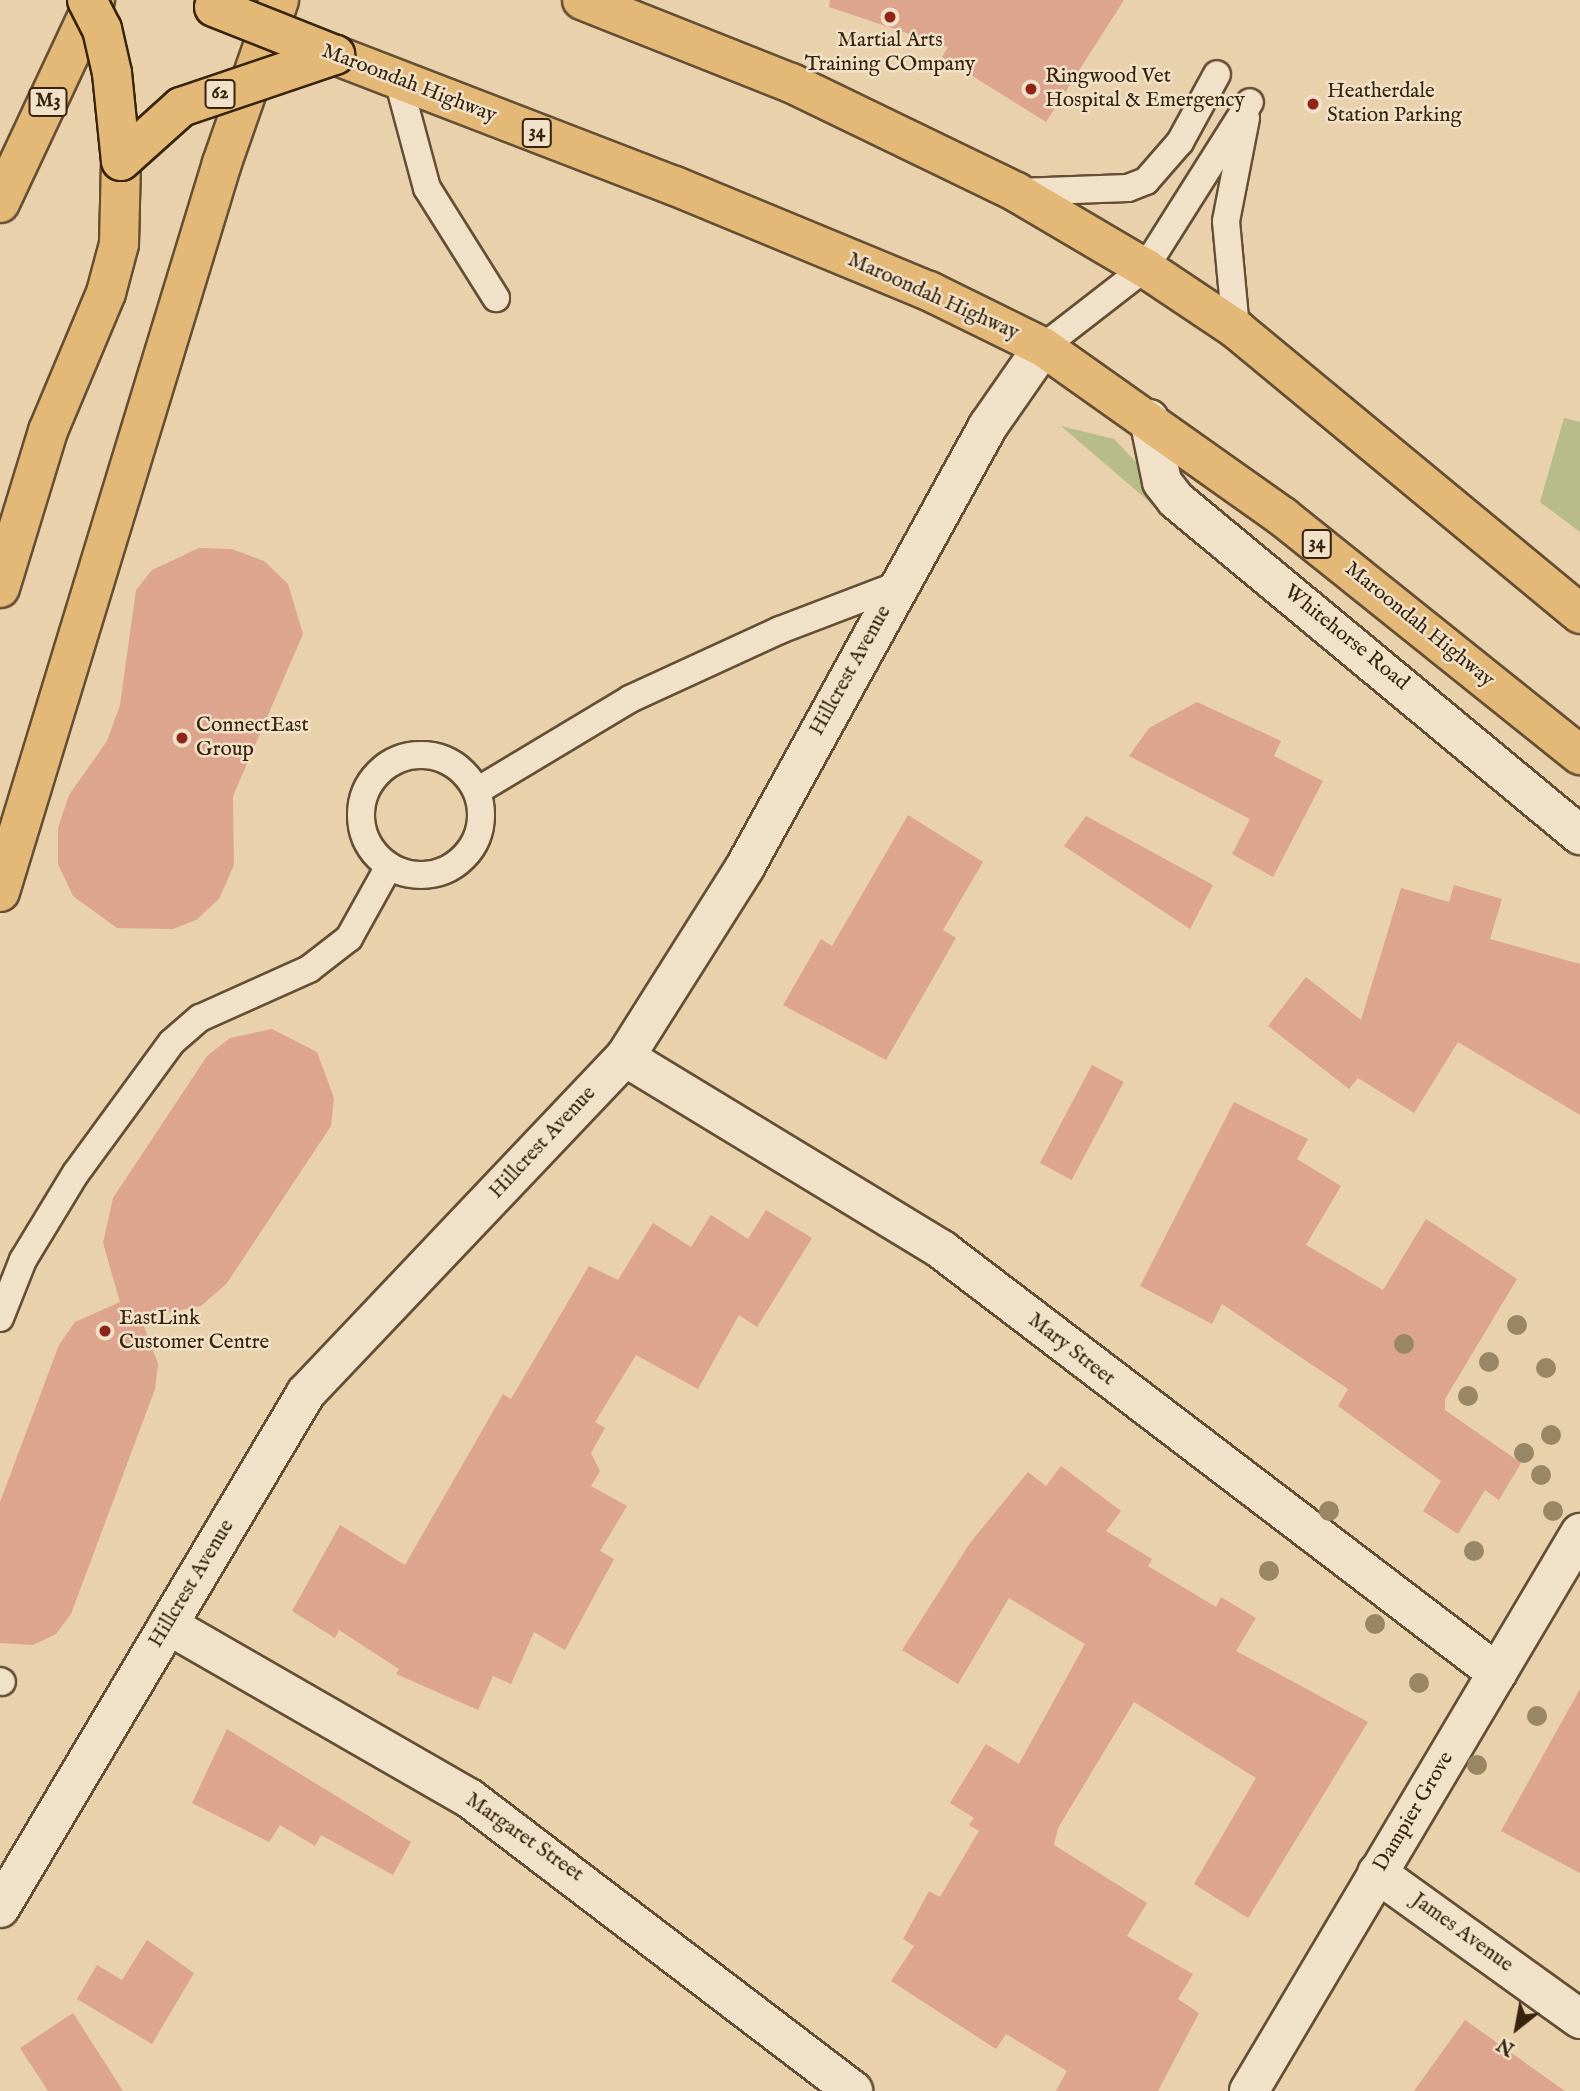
<!DOCTYPE html>
<style>
body{margin:0}
#map{position:relative;width:1580px;height:2091px;overflow:hidden;background:#e9d1ab;font-family:"IM FELL English",serif}
div>[style]{position:absolute}
[style*='--x']{left:calc(var(--x)*1px);top:calc(var(--y)*1px);width:calc(var(--w)*1px);rotate:calc(var(--a)*1deg)}
.green>*{inset:0;background:#b7bc88}
.building>*{inset:0;background:#dda48e;transform-origin:0 0}
.roads{filter:drop-shadow(2px 0 #644e34) drop-shadow(-2px 0 #644e34) drop-shadow(0 2px #644e34) drop-shadow(0 -2px #644e34)}
.lane>*{height:26px;margin:-13px;padding:0 13px;transform-origin:13px;border-radius:13px;background:#f1e1c8}
.lane>.ring{margin:-13px;padding:0;box-sizing:content-box;background:none;border:26px solid #f1e1c8;border-radius:50%}
.street>*{height:38px;margin:-19px;padding:0 19px;transform-origin:19px;border-radius:19px;background:#f1e1c8}
.highway>*{height:38px;margin:-19px;padding:0 19px;transform-origin:19px;border-radius:19px;background:#e4b876}
.bridges{filter:drop-shadow(2px 0 #37230d) drop-shadow(-2px 0 #37230d) drop-shadow(0 2px #37230d) drop-shadow(0 -2px #37230d)}
.highway-bridge>*{height:38px;margin:-19px;padding:0 19px;transform-origin:19px;border-radius:19px;background:#e4b876}
.trees>*{width:20px;height:20px;margin:-10px;border-radius:50%;background:#998665}
.dots>*{width:19px;height:19px;translate:-50% -50%;box-sizing:border-box;border:4px solid #f1e1c8;border-radius:50%}
span{translate:-50% -50%;white-space:nowrap;text-align:center;line-height:1.15;-webkit-text-stroke:5px #f1e1c8;paint-order:stroke}
.shield-label span{padding:2px 5px;background:#f1e1c8;border:2px solid;border-radius:5px;-webkit-text-stroke-width:0}
.shield-label{font-size:19px;color:#37230d;font-weight:700}
.poi-label{font-size:21px;color:#37230d}
.left{translate:0 -50%;text-align:left}
.street-label{font-size:21px;color:#37230d}
.north{position:absolute;left:1482px;top:1993px;width:70px;height:70px;-webkit-text-stroke:5px #f1e1c8;paint-order:stroke;rotate:211deg;font-size:19px;font-weight:700;line-height:28px;text-align:center;color:#37230d}
.north::after{content:'';display:block;margin:auto;width:24px;height:32px;background:#37230d;clip-path:polygon(50% 0,100% 100%,50% 72%,0 100%)}
</style>
<div id="map">
<div class="green">
<div style="clip-path:polygon(1564px 418px,1580px 422px,1580px 532px,1540px 502px)"></div>
<div style="clip-path:polygon(1061px 426px,1114px 439px,1136px 462px,1158px 501px,1153px 505px)"></div>
</div>
<div class="building">
<div style="clip-path:polygon(830px 0,1124px 0,1046px 122px,942px 57px,948px 47px,829px 7px)"></div>
<div style="clip-path:polygon(199px 548px,232px 549px,264px 561px,288px 584px,303px 634px,233px 796px,234px 865px,219px 899px,196px 920px,173px 929px,117px 928px,73px 896px,58px 864px,58px 828px,69px 795px,107px 741px,120px 705px,136px 590px,152px 570px)"></div>
<div style="clip-path:polygon(1197px 702px,1281px 741px,1274px 756px,1323px 781px,1273px 877px,1232px 854px,1250px 819px,1129px 756px,1149px 728px)"></div>
<div style="clip-path:polygon(908px 815px,983px 862px,943px 930px,956px 938px,886px 1060px,783px 1005px,821px 939px,832px 946px)"></div>
<div style="clip-path:polygon(1086px 816px,1213px 885px,1190px 929px,1064px 846px)"></div>
<div style="clip-path:polygon(1454px 885px,1502px 899px,1490px 939px,1580px 964px,1580px 1115px,1458px 1042px,1414px 1113px,1358px 1078px,1349px 1089px,1268px 1026px,1306px 977px,1361px 1020px,1401px 888px,1449px 902px)"></div>
<div style="clip-path:polygon(272px 1029px,317px 1052px,334px 1098px,331px 1126px,227px 1283px,201px 1306px,141px 1318px,158px 1364px,155px 1389px,71px 1614px,56px 1634px,33px 1645px,0 1643px,0 1502px,59px 1345px,75px 1322px,120px 1302px,103px 1243px,113px 1198px,207px 1056px,230px 1038px)"></div>
<div style="left:1092px;top:1065px;width:36px;height:111px;rotate:28deg"></div>
<div style="clip-path:polygon(1234px 1102px,1308px 1139px,1297px 1159px,1341px 1186px,1306px 1245px,1383px 1290px,1426px 1219px,1517px 1279px,1445px 1399px,1445px 1410px,1521px 1463px,1499px 1500px,1485px 1490px,1458px 1534px,1423px 1511px,1441px 1481px,1338px 1406px,1348px 1389px,1222px 1304px,1212px 1324px,1140px 1286px)"></div>
<div style="clip-path:polygon(766px 1210px,812px 1238px,757px 1327px,739px 1315px,698px 1389px,636px 1355px,595px 1422px,605px 1428px,591px 1453px,600px 1471px,591px 1486px,627px 1506px,600px 1551px,614px 1559px,565px 1650px,534px 1632px,511px 1684px,493px 1676px,478px 1710px,396px 1674px,399px 1669px,339px 1630px,335px 1638px,292px 1611px,340px 1525px,405px 1565px,503px 1394px,511px 1399px,589px 1266px,618px 1280px,653px 1223px,691px 1247px,711px 1215px,748px 1239px)"></div>
<div style="clip-path:polygon(1061px 1466px,1121px 1511px,1106px 1531px,1152px 1559px,1148px 1566px,1216px 1607px,1221px 1597px,1256px 1618px,1236px 1651px,1368px 1722px,1248px 1918px,1194px 1884px,1256px 1778px,1134px 1702px,1058px 1828px,1054px 1845px,1147px 1903px,1127px 1936px,1193px 1974px,1178px 1999px,1199px 2013px,1158px 2091px,1056px 2091px,1067px 2071px,1006px 2034px,996px 2049px,891px 1981px,914px 1946px,903px 1939px,929px 1891px,940px 1897px,979px 1831px,969px 1825px,974px 1818px,950px 1803px,986px 1744px,1019px 1764px,1085px 1644px,1009px 1598px,958px 1684px,902px 1650px,970px 1543px,1028px 1472px,1046px 1486px)"></div>
<div style="clip-path:polygon(1580px 1689px,1580px 1873px,1501px 1831px)"></div>
<div style="clip-path:polygon(227px 1729px,411px 1842px,393px 1875px,321px 1835px,315px 1846px,280px 1825px,269px 1842px,192px 1803px)"></div>
<div style="clip-path:polygon(147px 1940px,194px 1973px,152px 2044px,77px 1999px,97px 1965px,122px 1980px)"></div>
<div style="clip-path:polygon(73px 2013px,123px 2091px,48px 2091px,20px 2048px)"></div>
<div style="clip-path:polygon(1465px 2020px,1565px 2091px,1414px 2091px)"></div>
</div>
<div class="roads">
<div class="lane">
<div style="--x:398;--y:80;--w:112;--a:75"></div>
<div style="--x:427;--y:188;--w:130;--a:57.9"></div>
<div style="--x:1018;--y:192;--w:110;--a:-2.1"></div>
<div style="--x:1128;--y:188;--w:19;--a:-21"></div>
<div style="--x:1146;--y:181;--w:52;--a:-48.9"></div>
<div style="--x:1180;--y:142;--w:77;--a:-61.4"></div>
<div style="--x:1236;--y:329;--w:108;--a:-95.3"></div>
<div style="--x:1226;--y:221;--w:105;--a:-79"></div>
<div style="--x:1043;--y:347;--w:129;--a:-37.8"></div>
<div style="--x:1145;--y:268;--w:196;--a:-57.7"></div>
<div class="ring" style="left:361px;top:755px;width:94px;height:94px"></div>
<div style="--x:477;--y:791;--w:179;--a:-31"></div>
<div style="--x:630;--y:699;--w:165;--a:-24.7"></div>
<div style="--x:780;--y:630;--w:126;--a:-20.9"></div>
<div style="--x:0;--y:1318;--w:62;--a:-68.4"></div>
<div style="--x:23;--y:1260;--w:102;--a:-58.7"></div>
<div style="--x:76;--y:1173;--w:162;--a:-53.8"></div>
<div style="--x:172;--y:1042;--w:37;--a:-41"></div>
<div style="--x:200;--y:1018;--w:120;--a:-24.2"></div>
<div style="--x:309;--y:969;--w:51;--a:-37.8"></div>
<div style="--x:349;--y:938;--w:82;--a:-60.9"></div>
<div style="--x:0;--y:1681;--w:2;--a:27"></div>
</div>
<div class="street">
<div style="--x:1149;--y:419;--w:64;--a:78.3"></div>
<div style="--x:1162;--y:482;--w:23;--a:52"></div>
<div style="--x:1176;--y:500;--w:525;--a:39.67"></div>
<div style="--x:625;--y:1057;--w:371;--a:31.3"></div>
<div style="--x:942;--y:1250;--w:698;--a:37.31"></div>
<div style="--x:168;--y:1625;--w:347;--a:29.9"></div>
<div style="--x:469;--y:1798;--w:483;--a:37.3"></div>
<div style="--x:1377;--y:1873;--w:250;--a:35.7"></div>
<div style="--x:0;--y:1908;--w:599;--a:-59.28"></div>
<div style="--x:306;--y:1393;--w:463;--a:-46.5"></div>
<div style="--x:625;--y:1057;--w:225;--a:-57.7"></div>
<div style="--x:745;--y:867;--w:504;--a:-61.14"></div>
<div style="--x:988;--y:426;--w:96;--a:-55.2"></div>
<div style="--x:1249;--y:2091;--w:649;--a:-59.32"></div>
</div>
<div class="highway">
<div style="--x:582;--y:0;--w:225;--a:21.7"></div>
<div style="--x:791;--y:83;--w:250;--a:25.8"></div>
<div style="--x:1016;--y:192;--w:150;--a:30.5"></div>
<div style="--x:1145;--y:268;--w:110;--a:33.8"></div>
<div style="--x:1236;--y:329;--w:447;--a:39.6"></div>
<div style="--x:335;--y:55;--w:364;--a:21.1"></div>
<div style="--x:675;--y:186;--w:275;--a:22.5"></div>
<div style="--x:929;--y:291;--w:127;--a:26.2"></div>
<div style="--x:1043;--y:347;--w:294;--a:35.3"></div>
<div style="--x:1283;--y:517;--w:381;--a:38.7"></div>
<div style="--x:0;--y:203;--w:224;--a:-64.9"></div>
<div style="--x:0;--y:588;--w:164;--a:-73"></div>
<div style="--x:48;--y:431;--w:150;--a:-67.2"></div>
<div style="--x:106;--y:293;--w:51;--a:-75.1"></div>
<div style="--x:119;--y:244;--w:83;--a:-88.6"></div>
<div style="--x:0;--y:892;--w:762;--a:-73.06"></div>
<div style="--x:222;--y:163;--w:173;--a:-70.7"></div>
</div>
</div>
<div class="bridges">
<div class="highway-bridge">
<div style="--x:87;--y:0;--w:33;--a:63"></div>
<div style="--x:102;--y:29;--w:45;--a:77.2"></div>
<div style="--x:112;--y:73;--w:88;--a:84.2"></div>
<div style="--x:214;--y:7;--w:130;--a:21.6"></div>
<div style="--x:121;--y:161;--w:81;--a:-42"></div>
<div style="--x:181;--y:107;--w:163;--a:-18.7"></div>
</div>
</div>
<div class="trees">
<div style="left:1517px;top:1325px"></div>
<div style="left:1404px;top:1344px"></div>
<div style="left:1489px;top:1362px"></div>
<div style="left:1546px;top:1368px"></div>
<div style="left:1468px;top:1396px"></div>
<div style="left:1551px;top:1435px"></div>
<div style="left:1524px;top:1453px"></div>
<div style="left:1541px;top:1475px"></div>
<div style="left:1329px;top:1511px"></div>
<div style="left:1553px;top:1511px"></div>
<div style="left:1474px;top:1551px"></div>
<div style="left:1269px;top:1571px"></div>
<div style="left:1375px;top:1624px"></div>
<div style="left:1419px;top:1683px"></div>
<div style="left:1537px;top:1716px"></div>
<div style="left:1477px;top:1765px"></div>
</div>
<div class="dots">
<div style="left:890px;top:17px;background:#8f2418"></div>
<div style="left:1031px;top:89px;background:#8f2418"></div>
<div style="left:1313px;top:104px;background:#8f2418"></div>
<div style="left:182px;top:738px;background:#8f2418"></div>
<div style="left:105px;top:1331px;background:#8f2418"></div>
</div>
<div class="shield-label">
<span style="left:220px;top:94px">62</span>
<span style="left:48px;top:102px">M3</span>
<span style="left:537px;top:133px">34</span>
<span style="left:1317px;top:544px">34</span>
</div>
<div class="poi-label">
<span style="left:890px;top:53px">Martial Arts<br>Training COmpany</span>
<span class="left" style="left:1045px;top:89px">Ringwood Vet<br>Hospital &amp; Emergency</span>
<span class="left" style="left:1327px;top:104px">Heatherdale<br>Station Parking</span>
<span class="left" style="left:196px;top:738px">ConnectEast<br>Group</span>
<span class="left" style="left:119px;top:1331px">EastLink<br>Customer Centre</span>
</div>
<div class="street-label">
<span style="left:409px;top:84px;rotate:21deg">Maroondah Highway</span>
<span style="left:933px;top:297px;rotate:24deg">Maroondah Highway</span>
<span style="left:1419px;top:625px;rotate:39deg">Maroondah Highway</span>
<span style="left:1346px;top:638px;rotate:39deg">Whitehorse Road</span>
<span style="left:851px;top:671px;rotate:-61deg">Hillcrest Avenue</span>
<span style="left:543px;top:1143px;rotate:-47deg">Hillcrest Avenue</span>
<span style="left:1071px;top:1350px;rotate:38deg">Mary Street</span>
<span style="left:192px;top:1584px;rotate:-59deg">Hillcrest Avenue</span>
<span style="left:1414px;top:1812px;rotate:-59deg">Dampier Grove</span>
<span style="left:524px;top:1838px;rotate:35deg">Margaret Street</span>
<span style="left:1462px;top:1933px;rotate:36deg">James Avenue</span>
</div>
<div class="north">N</div>
</div>
